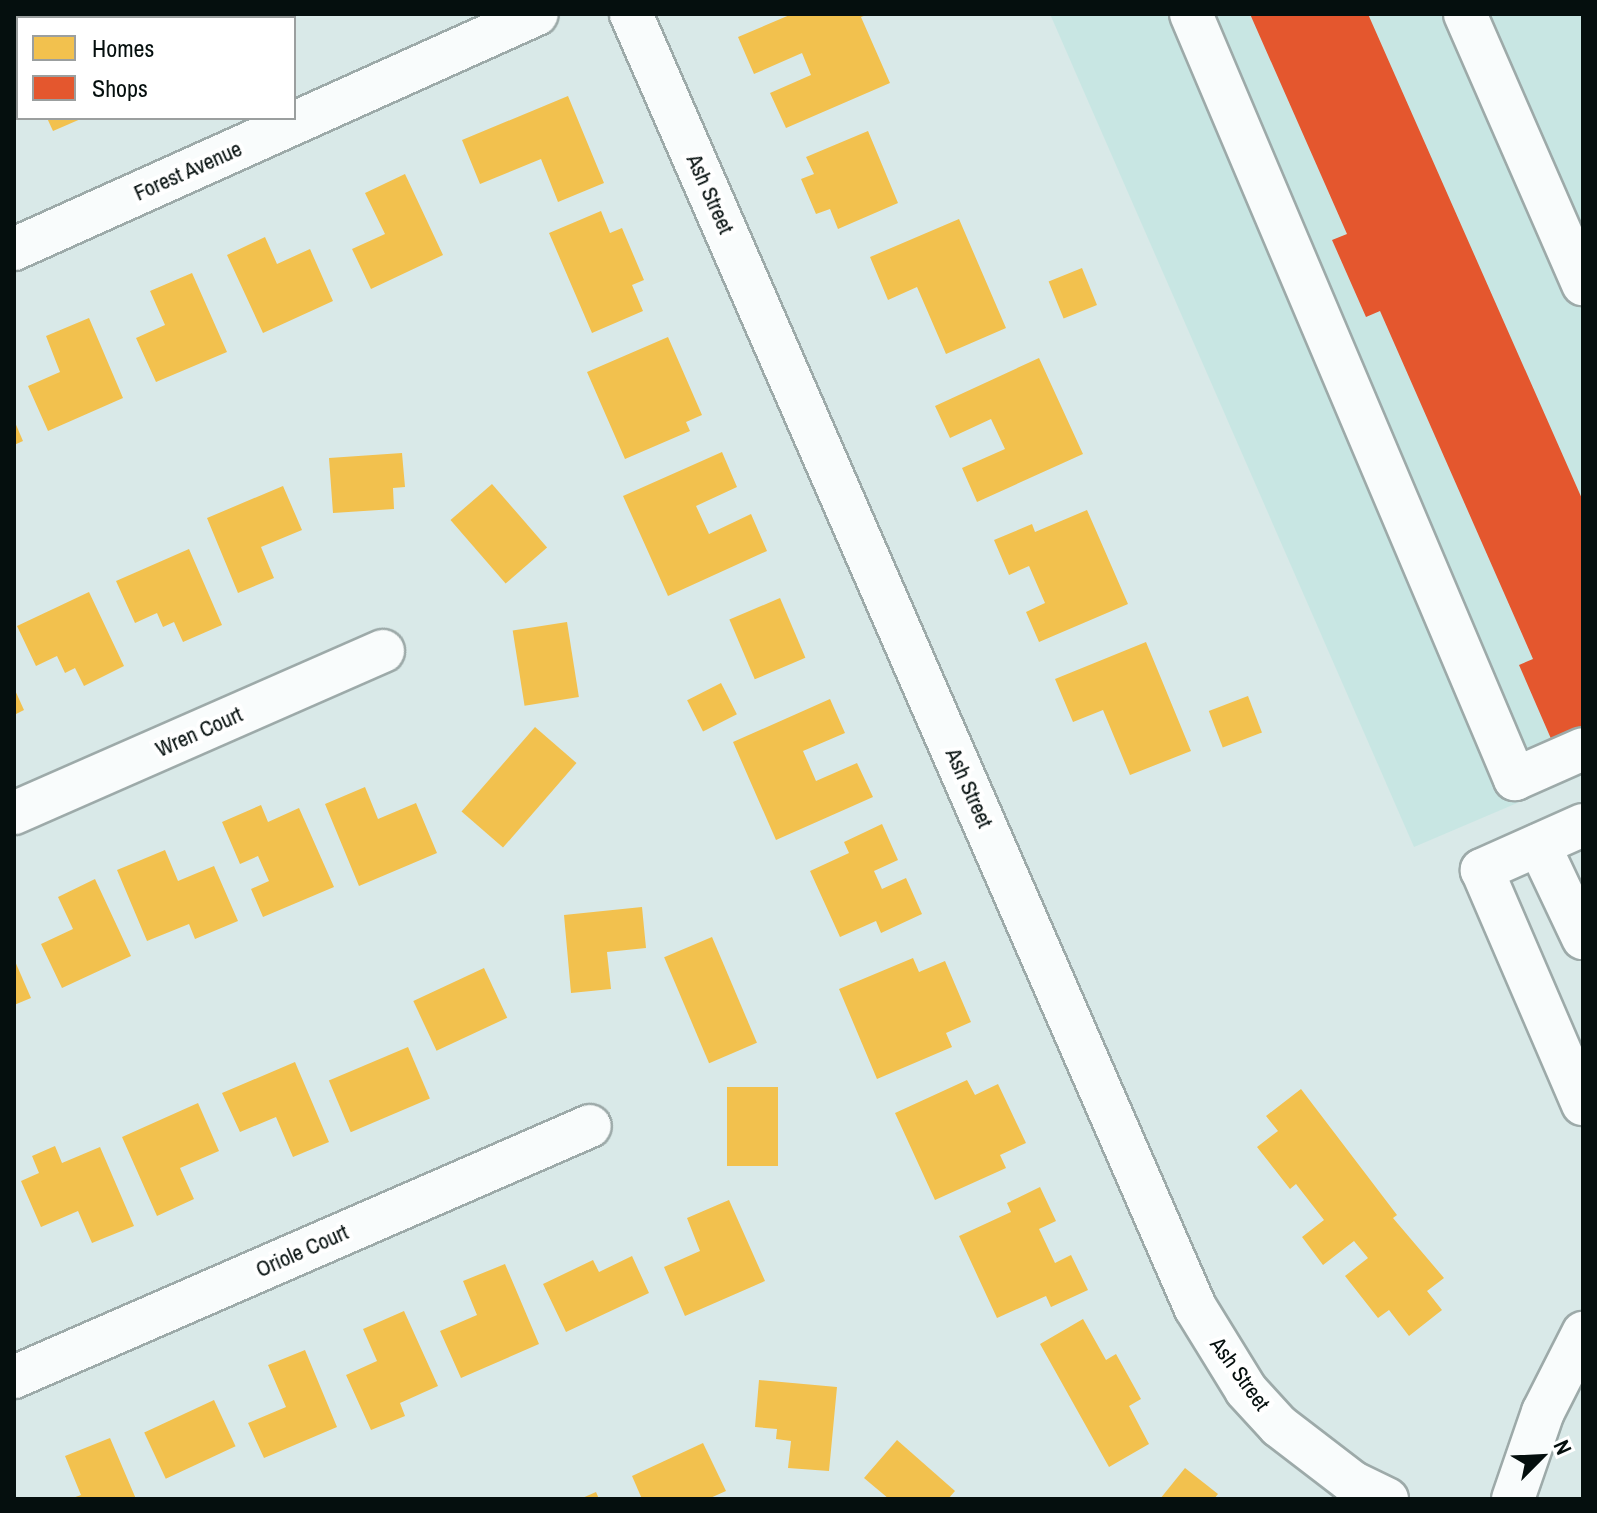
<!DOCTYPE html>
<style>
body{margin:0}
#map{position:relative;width:1597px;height:1513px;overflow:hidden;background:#d9e9e8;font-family:"Archivo Narrow",sans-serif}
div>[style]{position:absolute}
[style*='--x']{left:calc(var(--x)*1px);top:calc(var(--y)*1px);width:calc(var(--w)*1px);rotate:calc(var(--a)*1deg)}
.built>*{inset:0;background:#c8e6e3}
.homes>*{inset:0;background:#f2c14e;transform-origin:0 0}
.shops>*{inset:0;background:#e4572e}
.roads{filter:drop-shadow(2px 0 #9daaa9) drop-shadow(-2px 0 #9daaa9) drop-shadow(0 2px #9daaa9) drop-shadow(0 -2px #9daaa9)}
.minor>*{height:42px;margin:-21px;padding:0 21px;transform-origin:21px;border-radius:21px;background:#f9fcfc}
span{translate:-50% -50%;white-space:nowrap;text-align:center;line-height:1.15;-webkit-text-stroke:8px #fff;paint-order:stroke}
.street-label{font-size:22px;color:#050f0e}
.frame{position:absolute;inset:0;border:16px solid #050f0e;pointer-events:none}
.legend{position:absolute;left:16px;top:16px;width:280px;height:104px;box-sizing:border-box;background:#fff;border:2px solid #9b9f9f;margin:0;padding:10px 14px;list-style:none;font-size:24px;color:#050f0e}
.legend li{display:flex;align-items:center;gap:16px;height:40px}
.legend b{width:40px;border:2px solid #9b9f9f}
.north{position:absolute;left:1501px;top:1417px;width:80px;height:80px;-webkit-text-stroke:6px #fff;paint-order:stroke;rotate:66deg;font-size:22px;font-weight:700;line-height:32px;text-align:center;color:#050f0e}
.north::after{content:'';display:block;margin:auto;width:28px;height:36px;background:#050f0e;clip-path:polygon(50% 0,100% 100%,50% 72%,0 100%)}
</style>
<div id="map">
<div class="built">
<div style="clip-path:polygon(1050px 14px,1583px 14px,1583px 775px,1414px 847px)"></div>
</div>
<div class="homes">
<div style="left:114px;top:14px;width:51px;height:4px"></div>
<div style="left:188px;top:14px;width:90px;height:4px"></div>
<div style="clip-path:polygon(792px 14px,869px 14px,861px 17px,890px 83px,786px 128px,770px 93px,811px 75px,802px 53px,754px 74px,738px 37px)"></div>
<div style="left:18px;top:55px;width:59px;height:4px;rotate:90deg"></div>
<div style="clip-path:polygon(568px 96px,604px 183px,558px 202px,541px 159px,480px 184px,462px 140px)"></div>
<div style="clip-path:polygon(47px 118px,83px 118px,53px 131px)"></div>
<div style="clip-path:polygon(868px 131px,898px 203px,838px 229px,830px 209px,816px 214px,801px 179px,814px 174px,806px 157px)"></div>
<div style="clip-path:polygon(405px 174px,443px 255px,371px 289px,352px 249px,385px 234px,365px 193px)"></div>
<div style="clip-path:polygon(601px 211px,610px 233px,622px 228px,644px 280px,632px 285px,643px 311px,592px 333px,549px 233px)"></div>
<div style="clip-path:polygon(959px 219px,1006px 328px,946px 354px,917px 287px,888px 300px,870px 257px)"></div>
<div style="clip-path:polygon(265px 237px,277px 264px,310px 249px,333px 301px,263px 333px,227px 255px)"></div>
<div style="left:1082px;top:268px;width:40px;height:36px;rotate:68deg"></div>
<div style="clip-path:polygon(192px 273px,227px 352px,156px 382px,136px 338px,165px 325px,150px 291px)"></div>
<div style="clip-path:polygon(89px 318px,123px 398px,48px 431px,28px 386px,60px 372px,46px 336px)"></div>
<div style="clip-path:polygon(668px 337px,702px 415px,686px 422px,690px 431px,625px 459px,587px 372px)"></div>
<div style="clip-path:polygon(1039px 358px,1083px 454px,977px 502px,962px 468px,1005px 449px,991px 419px,950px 438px,935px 406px)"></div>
<div style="clip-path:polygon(14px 420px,23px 441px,14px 445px)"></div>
<div style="clip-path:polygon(722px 452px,737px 487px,696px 506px,709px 534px,751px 514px,767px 551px,668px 596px,623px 496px)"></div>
<div style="clip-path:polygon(402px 453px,405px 487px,393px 488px,394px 509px,333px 513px,329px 458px)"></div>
<div style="left:492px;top:484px;width:84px;height:55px;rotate:49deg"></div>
<div style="clip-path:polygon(283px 486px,302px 530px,261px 547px,274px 578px,238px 593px,207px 518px)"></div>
<div style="clip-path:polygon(1087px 510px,1128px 604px,1039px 642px,1026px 612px,1045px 603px,1029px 566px,1009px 575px,994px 540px,1032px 524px,1035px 532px)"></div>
<div style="clip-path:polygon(189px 549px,222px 625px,183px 642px,174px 622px,163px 627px,157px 613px,135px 623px,116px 581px)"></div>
<div style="clip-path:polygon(89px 592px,124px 666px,84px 686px,75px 668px,65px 673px,57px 656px,36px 666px,17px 626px)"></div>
<div style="left:780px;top:598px;width:65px;height:55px;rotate:67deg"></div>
<div style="left:567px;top:622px;width:76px;height:55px;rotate:81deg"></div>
<div style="clip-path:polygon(1146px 642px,1191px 751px,1130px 775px,1103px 710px,1073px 722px,1055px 679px)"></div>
<div style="left:721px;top:683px;width:35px;height:38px;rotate:63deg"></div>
<div style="clip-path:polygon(14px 688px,24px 710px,14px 715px)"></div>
<div style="left:1248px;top:696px;width:39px;height:42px;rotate:69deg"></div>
<div style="clip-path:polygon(830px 699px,845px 733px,803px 751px,816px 781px,857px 763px,873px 797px,776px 840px,733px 742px)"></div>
<div style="left:535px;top:727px;width:55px;height:112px;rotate:41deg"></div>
<div style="clip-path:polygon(365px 787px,378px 819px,416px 803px,437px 853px,359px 886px,325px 804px)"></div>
<div style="clip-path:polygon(261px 805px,268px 822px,299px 808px,334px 887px,263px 917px,251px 889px,269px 881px,258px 856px,240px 864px,222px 822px)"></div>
<div style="clip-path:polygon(882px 824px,898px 860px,874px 871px,882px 889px,906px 878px,922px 914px,881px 933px,876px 921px,840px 937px,810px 871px,849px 853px,844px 842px)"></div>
<div style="clip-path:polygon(165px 850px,178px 881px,214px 866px,238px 921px,195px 939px,189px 924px,147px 941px,117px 870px)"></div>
<div style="clip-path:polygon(95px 879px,131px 956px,62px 988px,41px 944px,73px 929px,58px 897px)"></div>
<div style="clip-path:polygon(642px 907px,646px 948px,607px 952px,611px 989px,571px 993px,564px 915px)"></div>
<div style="left:712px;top:937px;width:115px;height:52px;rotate:67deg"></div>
<div style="clip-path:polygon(913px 958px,919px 972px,945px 961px,971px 1022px,946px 1033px,952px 1047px,877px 1079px,839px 989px)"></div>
<div style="clip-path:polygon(14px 959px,31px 998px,14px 1005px)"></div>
<div style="left:484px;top:968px;width:55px;height:78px;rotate:65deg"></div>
<div style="left:408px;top:1047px;width:56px;height:86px;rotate:67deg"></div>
<div style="clip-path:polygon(295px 1062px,329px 1142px,293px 1157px,276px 1117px,240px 1132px,222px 1093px)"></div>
<div style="clip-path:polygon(967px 1080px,975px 1095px,998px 1084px,1026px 1143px,1000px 1155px,1006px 1168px,935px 1200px,895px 1113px)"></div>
<div style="left:727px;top:1087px;width:51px;height:79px"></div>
<div style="clip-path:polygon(1301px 1089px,1397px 1215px,1393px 1218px,1444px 1278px,1427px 1291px,1442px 1310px,1409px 1336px,1389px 1310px,1378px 1318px,1345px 1276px,1368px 1258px,1354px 1241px,1323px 1265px,1302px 1237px,1324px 1220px,1296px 1184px,1290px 1189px,1257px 1147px,1278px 1131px,1266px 1116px)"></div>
<div style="clip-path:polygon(198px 1103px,219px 1151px,180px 1168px,194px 1199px,157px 1216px,122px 1137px)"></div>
<div style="clip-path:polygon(55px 1146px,62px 1163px,100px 1147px,134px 1226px,92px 1243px,78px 1211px,41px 1227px,21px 1181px,39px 1173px,32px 1156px)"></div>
<div style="clip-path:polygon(1040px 1187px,1056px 1221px,1039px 1229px,1055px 1263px,1071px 1255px,1088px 1290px,1051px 1307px,1046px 1296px,997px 1318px,959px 1236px,1011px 1212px,1007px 1203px)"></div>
<div style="clip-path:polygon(729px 1200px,765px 1281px,685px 1316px,664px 1267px,700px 1251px,687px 1218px)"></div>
<div style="clip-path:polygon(632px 1256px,649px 1293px,566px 1332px,543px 1284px,593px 1260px,599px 1272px)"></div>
<div style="clip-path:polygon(505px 1264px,539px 1344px,461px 1378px,440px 1331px,477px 1315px,463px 1281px)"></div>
<div style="clip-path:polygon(404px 1311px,438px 1386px,400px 1403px,405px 1416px,371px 1430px,346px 1375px,377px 1361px,363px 1329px)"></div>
<div style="clip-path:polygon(1083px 1319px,1106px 1360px,1116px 1354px,1141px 1399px,1129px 1406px,1149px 1444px,1109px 1467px,1040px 1344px)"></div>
<div style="clip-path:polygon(305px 1350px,337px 1427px,264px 1458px,248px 1423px,286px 1407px,268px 1365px)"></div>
<div style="clip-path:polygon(759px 1380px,837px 1387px,829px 1471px,788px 1468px,791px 1441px,776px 1439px,777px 1429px,755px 1427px)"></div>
<div style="left:214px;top:1400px;width:51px;height:77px;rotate:65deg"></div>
<div style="clip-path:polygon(110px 1438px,136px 1499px,70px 1499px,81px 1495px,65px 1456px)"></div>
<div style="clip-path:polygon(897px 1440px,955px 1491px,948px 1499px,889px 1499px,864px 1478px)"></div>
<div style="clip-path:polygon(703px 1443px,726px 1491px,708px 1499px,642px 1499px,632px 1476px)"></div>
<div style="clip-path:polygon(1185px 1468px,1218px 1494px,1214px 1499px,1160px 1499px)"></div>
<div style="clip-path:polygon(596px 1492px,599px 1499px,580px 1499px)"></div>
</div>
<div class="shops">
<div style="clip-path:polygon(1250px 14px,1368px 14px,1583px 501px,1583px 728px,1552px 741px,1519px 665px,1533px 659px,1380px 311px,1366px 317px,1332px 240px,1347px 234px)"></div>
</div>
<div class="roads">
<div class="minor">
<div style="--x:631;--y:14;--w:1411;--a:66.43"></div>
<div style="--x:1195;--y:1307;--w:97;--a:58.4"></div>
<div style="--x:1246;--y:1390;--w:49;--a:47.5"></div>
<div style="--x:1279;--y:1426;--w:92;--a:37.5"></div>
<div style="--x:1352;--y:1482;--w:39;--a:26"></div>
<div style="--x:1191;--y:14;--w:831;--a:67.05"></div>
<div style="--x:1515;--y:779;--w:74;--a:-23.8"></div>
<div style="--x:1465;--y:14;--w:295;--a:66.4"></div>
<div style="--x:14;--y:249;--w:573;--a:-24.2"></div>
<div style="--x:14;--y:813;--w:403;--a:-23.7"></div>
<div style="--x:1583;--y:825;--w:111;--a:156"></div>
<div style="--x:1482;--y:870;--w:255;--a:66.7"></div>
<div style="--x:1539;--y:845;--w:103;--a:64.7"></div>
<div style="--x:14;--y:1377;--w:628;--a:-23.55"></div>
<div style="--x:1513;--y:1499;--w:92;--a:-71"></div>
<div style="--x:1543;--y:1412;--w:89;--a:-63.1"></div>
</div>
</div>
<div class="street-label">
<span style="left:188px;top:171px;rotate:-24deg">Forest Avenue</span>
<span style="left:710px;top:194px;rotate:66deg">Ash Street</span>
<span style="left:199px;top:732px;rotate:-24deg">Wren Court</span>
<span style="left:969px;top:788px;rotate:66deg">Ash Street</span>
<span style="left:302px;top:1251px;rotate:-24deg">Oriole Court</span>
<span style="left:1240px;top:1374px;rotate:54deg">Ash Street</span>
</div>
<div class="frame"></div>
<ul class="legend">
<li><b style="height:22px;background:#f2c14e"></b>Homes</li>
<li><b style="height:22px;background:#e4572e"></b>Shops</li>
</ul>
<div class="north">N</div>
</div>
